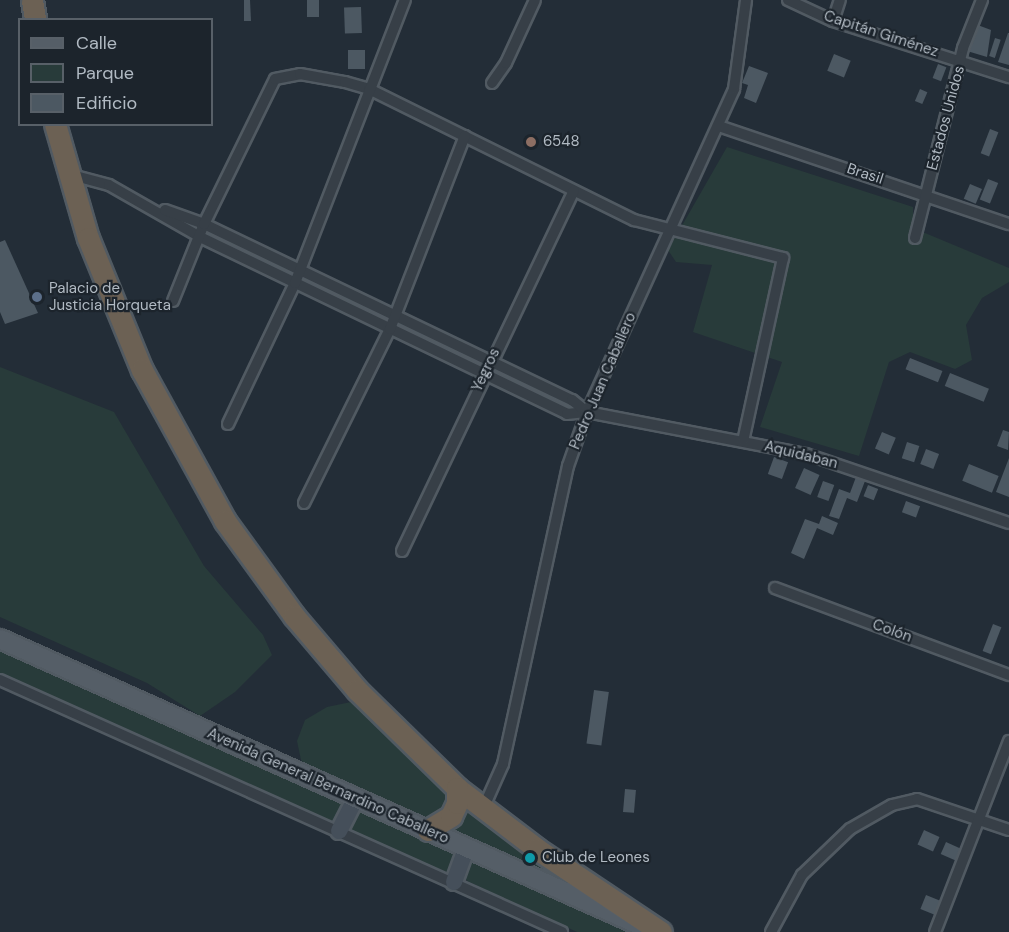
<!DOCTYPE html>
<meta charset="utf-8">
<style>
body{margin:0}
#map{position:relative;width:1009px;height:932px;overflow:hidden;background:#232d37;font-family:"DM Sans",sans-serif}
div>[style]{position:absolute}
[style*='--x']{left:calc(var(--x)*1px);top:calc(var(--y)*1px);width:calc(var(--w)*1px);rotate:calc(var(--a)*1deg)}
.green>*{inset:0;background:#283b3a;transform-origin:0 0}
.building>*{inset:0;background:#4c5862;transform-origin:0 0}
.roads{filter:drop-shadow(2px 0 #515a62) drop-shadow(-2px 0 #515a62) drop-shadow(0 2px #515a62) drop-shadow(0 -2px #515a62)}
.street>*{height:10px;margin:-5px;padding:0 5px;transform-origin:5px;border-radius:5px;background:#373f47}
.secondary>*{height:16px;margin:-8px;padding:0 8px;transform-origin:8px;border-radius:8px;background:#454f5a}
.primary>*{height:18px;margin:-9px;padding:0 9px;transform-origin:9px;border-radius:9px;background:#555e67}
.highway>*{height:21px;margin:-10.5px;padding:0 10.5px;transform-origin:10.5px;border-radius:10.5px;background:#6c6154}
.dots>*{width:16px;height:16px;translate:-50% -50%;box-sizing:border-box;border:3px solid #1c242c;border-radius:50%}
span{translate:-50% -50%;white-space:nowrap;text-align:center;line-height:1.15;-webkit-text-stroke:4.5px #1c242c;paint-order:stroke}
.street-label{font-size:15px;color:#b1bac3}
.poi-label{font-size:15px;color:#b1bac3}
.left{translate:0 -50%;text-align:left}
.legend{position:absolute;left:18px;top:18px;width:195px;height:108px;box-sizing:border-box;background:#1c242c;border:2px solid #586068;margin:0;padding:8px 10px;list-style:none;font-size:18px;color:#b1bac3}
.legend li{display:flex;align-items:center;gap:12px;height:30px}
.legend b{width:30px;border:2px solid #586068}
</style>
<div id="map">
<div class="green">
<div style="clip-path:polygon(727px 147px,913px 207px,913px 228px,1009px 268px,1009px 282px,982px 298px,966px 325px,972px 360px,955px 369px,910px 352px,889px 362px,859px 456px,760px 427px,782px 362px,693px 332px,712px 265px,676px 262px,668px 250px)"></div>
<div style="clip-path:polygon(0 367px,114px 412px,204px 566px,263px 635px,272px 655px,235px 692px,200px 716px,147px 683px,0 617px)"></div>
<div style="left:0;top:647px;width:380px;height:24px;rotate:24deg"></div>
<div style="clip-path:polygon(351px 702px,360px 704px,449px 790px,446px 806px,431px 819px,308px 768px,301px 760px,297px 741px,305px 720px,327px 707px)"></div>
<div style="clip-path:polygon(465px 801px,575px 882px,566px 884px,451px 830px,447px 827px)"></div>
<div style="clip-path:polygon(361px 809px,452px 851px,454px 858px,449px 873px,351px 834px,348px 828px)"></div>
<div style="clip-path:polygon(466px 857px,632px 930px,632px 932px,577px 932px,469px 882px,464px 878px)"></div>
</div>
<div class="building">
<div style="clip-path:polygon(244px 0,250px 0,251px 21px,244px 21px)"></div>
<div style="left:307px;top:0;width:12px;height:17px"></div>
<div style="left:361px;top:7px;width:26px;height:17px;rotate:88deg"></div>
<div style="clip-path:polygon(975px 24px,991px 30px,987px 57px,967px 51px)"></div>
<div style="clip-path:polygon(1008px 33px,1009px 33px,1009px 65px,998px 62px)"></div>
<div style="left:995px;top:38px;width:6px;height:19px;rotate:18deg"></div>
<div style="left:348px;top:50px;width:17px;height:19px"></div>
<div style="left:834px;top:54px;width:18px;height:18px;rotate:22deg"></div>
<div style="left:938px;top:64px;width:9px;height:15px;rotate:21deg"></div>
<div style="clip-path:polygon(749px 66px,768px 73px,756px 103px,744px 98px,748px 85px,742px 83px)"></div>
<div style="left:920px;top:89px;width:8px;height:13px;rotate:23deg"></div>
<div style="left:990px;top:129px;width:9px;height:26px;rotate:21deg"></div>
<div style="left:988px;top:179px;width:11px;height:22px;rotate:22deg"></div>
<div style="left:970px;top:184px;width:13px;height:16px;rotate:23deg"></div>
<div style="clip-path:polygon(5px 240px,38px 313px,5px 324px,0 312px,0 242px)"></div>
<div style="left:910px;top:358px;width:35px;height:12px;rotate:22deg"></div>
<div style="left:950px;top:373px;width:42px;height:14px;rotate:22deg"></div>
<div style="clip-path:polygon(1003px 430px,1009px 432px,1008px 450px,997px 446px)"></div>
<div style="left:882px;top:432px;width:15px;height:18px;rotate:23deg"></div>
<div style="left:907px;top:442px;width:13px;height:17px;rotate:18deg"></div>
<div style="left:926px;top:449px;width:14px;height:16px;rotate:21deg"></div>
<div style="left:774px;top:457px;width:15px;height:18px;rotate:20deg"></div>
<div style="clip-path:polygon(1009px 458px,1009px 497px,996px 492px)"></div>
<div style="left:969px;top:464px;width:32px;height:18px;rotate:22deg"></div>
<div style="left:804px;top:468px;width:17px;height:22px;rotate:24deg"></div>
<div style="clip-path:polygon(856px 477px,865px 481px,857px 502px,847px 498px,839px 519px,829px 516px,839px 489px,850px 493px)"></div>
<div style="left:823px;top:481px;width:12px;height:17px;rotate:20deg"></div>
<div style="left:868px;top:485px;width:11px;height:12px;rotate:22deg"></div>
<div style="left:906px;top:501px;width:15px;height:12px;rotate:20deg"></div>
<div style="clip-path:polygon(822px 516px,838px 523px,833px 535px,817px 528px,804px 559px,791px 553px,805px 519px,819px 524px)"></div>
<div style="left:993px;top:624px;width:9px;height:29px;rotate:21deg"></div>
<div style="left:594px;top:690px;width:15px;height:54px;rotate:8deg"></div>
<div style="left:625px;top:789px;width:11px;height:23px;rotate:5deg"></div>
<div style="left:924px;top:830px;width:17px;height:16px;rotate:24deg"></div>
<div style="left:946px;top:842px;width:20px;height:13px;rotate:24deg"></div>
<div style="left:926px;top:895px;width:22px;height:15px;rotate:22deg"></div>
</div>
<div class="roads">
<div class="street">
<div style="--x:788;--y:0;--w:50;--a:25"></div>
<div style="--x:833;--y:21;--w:185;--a:17.7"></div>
<div style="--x:833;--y:21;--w:22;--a:-72"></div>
<div style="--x:492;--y:83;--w:24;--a:-55"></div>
<div style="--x:506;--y:63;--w:69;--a:-65.3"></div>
<div style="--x:719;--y:126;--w:306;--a:18.7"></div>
<div style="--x:68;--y:174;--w:42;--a:15"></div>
<div style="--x:109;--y:185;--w:105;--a:29.7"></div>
<div style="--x:200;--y:237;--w:407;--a:25.7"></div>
<div style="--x:567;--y:414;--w:20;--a:-6"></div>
<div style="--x:587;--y:412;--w:223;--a:10.9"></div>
<div style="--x:806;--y:454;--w:214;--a:18.8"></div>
<div style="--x:165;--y:210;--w:41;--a:19.7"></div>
<div style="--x:204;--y:224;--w:408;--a:25.6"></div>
<div style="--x:572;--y:400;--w:19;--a:39"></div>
<div style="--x:915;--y:238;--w:196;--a:-75.8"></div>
<div style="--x:963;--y:48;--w:52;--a:-68.4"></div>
<div style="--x:173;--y:301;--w:83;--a:-68.1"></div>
<div style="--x:204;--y:224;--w:161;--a:-63.9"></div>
<div style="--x:275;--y:79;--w:25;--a:-11"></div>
<div style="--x:300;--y:74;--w:46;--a:10.1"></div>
<div style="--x:345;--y:82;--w:25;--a:16"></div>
<div style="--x:369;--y:89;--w:296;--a:26.3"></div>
<div style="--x:634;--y:220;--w:154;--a:14.3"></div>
<div style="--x:783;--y:258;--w:187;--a:102.3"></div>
<div style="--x:228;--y:424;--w:156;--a:-64.6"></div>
<div style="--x:295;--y:283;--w:304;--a:-68.8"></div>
<div style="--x:304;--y:503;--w:194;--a:-63.7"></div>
<div style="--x:390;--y:329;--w:207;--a:-68.8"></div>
<div style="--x:402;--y:551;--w:399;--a:-64.5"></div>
<div style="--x:775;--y:588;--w:250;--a:20.4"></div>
<div style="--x:0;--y:680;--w:616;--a:24.15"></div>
<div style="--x:483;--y:809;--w:49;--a:-66"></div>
<div style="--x:503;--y:764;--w:305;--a:-77.7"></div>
<div style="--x:568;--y:466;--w:57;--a:-70.6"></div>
<div style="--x:587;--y:412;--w:355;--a:-65.5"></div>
<div style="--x:734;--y:89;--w:90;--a:-82.3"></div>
<div style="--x:771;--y:932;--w:65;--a:-61.5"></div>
<div style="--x:802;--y:875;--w:66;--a:-43.8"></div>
<div style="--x:850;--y:829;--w:48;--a:-29.7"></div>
<div style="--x:892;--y:805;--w:26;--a:-13"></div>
<div style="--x:917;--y:799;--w:97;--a:18.6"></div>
<div style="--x:935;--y:932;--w:205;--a:-68.8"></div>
</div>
<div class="secondary">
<div style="--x:339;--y:831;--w:36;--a:-63"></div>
<div style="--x:454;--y:882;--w:35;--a:-70"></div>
</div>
<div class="primary">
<div style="--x:0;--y:639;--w:698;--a:24.1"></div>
</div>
<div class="highway">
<div style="--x:32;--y:0;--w:20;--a:81"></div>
<div style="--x:55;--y:124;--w:119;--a:73.9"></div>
<div style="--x:88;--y:238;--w:143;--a:67.8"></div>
<div style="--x:142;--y:370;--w:172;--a:61.2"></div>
<div style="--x:225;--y:521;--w:117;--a:54"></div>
<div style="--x:294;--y:616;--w:97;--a:49.6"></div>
<div style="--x:357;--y:690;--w:140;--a:44.4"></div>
<div style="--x:457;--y:788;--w:101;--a:37.3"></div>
<div style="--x:537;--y:849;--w:149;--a:33.8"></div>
<div style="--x:428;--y:830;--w:27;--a:-31"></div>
<div style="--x:451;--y:816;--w:14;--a:-65"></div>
<div style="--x:457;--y:803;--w:15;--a:-90"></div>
</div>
</div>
<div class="dots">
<div style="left:531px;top:142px;background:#8d6e63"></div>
<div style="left:37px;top:297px;background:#5c6f8a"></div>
<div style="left:530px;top:858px;background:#0f9aa8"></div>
</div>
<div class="street-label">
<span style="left:881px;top:34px;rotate:18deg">Capitán Giménez</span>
<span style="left:946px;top:118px;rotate:-75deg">Estados Unidos</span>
<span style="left:865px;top:174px;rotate:18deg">Brasil</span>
<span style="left:486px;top:370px;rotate:-65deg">Yegros</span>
<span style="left:603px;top:381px;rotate:-67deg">Pedro Juan Caballero</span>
<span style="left:801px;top:455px;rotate:14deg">Aquidaban</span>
<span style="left:892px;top:631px;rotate:20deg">Colón</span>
<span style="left:328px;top:786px;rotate:24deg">Avenida General Bernardino Caballero</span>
</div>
<div class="poi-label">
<span class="left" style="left:543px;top:142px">6548</span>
<span class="left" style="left:49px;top:297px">Palacio de<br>Justicia Horqueta</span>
<span class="left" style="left:542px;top:858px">Club de Leones</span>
</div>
<ul class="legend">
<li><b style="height:8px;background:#555e67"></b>Calle</li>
<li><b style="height:16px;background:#283b3a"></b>Parque</li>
<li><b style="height:16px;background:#4c5862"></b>Edificio</li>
</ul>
</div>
